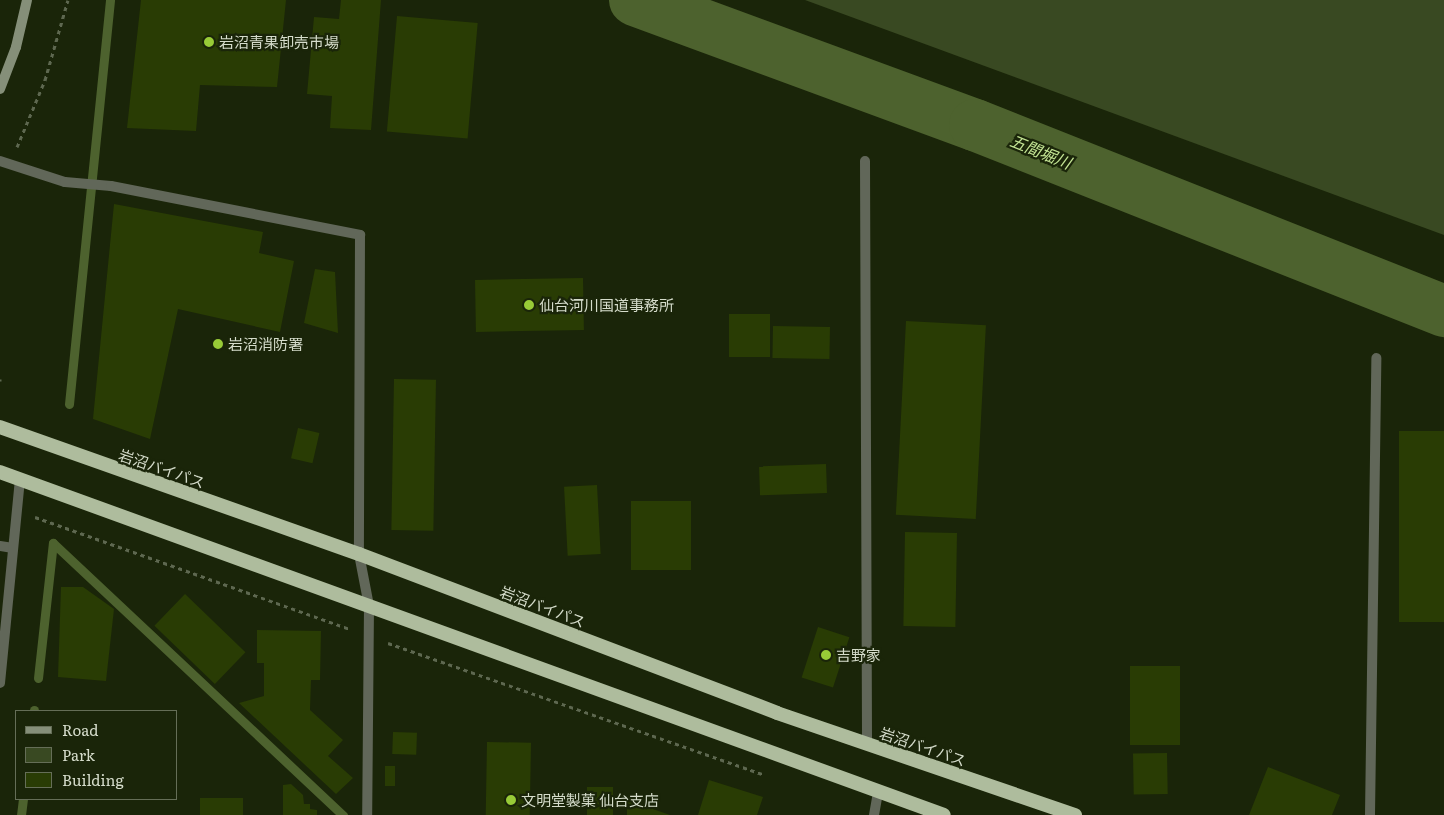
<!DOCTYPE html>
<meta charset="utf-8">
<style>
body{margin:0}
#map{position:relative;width:1444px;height:815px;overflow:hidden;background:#1a2509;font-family:Literata,"Noto Sans JP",serif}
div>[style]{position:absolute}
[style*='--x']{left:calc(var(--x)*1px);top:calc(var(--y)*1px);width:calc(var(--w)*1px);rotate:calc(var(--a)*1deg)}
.green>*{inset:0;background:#394922}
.stream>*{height:9px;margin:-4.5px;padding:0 4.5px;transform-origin:4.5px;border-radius:4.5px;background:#4d622e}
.river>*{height:52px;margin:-26px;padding:0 26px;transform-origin:26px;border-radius:26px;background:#4d622e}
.building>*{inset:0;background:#293c04;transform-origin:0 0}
.path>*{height:3px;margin-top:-1.5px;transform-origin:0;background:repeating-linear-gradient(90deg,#5e6850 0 4px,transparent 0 8px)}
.minor>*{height:10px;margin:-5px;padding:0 5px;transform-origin:5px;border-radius:5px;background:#616759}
.secondary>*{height:10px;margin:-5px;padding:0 5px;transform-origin:5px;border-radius:5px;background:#858f79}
.trunk>*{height:14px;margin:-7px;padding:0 7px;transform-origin:7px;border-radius:7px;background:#aebc9d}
.dots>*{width:14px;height:14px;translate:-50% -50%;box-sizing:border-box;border:2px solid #1a2509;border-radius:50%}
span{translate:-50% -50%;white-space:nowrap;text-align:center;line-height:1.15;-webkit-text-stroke:4.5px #1a2509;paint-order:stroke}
.poi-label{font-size:15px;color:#d5dccb}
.left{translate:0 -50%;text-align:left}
.street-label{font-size:15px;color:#d5dccb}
.water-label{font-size:16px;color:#c4e595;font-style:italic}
.legend{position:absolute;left:15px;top:710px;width:162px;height:90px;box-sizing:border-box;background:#1a2509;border:1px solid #656e57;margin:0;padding:6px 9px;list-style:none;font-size:15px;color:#d5dccb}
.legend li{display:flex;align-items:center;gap:10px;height:25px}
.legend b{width:25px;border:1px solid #656e57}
</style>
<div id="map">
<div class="green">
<div style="clip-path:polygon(805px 0,1444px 0,1444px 235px)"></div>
</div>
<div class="stream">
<div style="--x:69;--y:404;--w:406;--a:-84.2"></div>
<div style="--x:53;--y:543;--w:398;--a:43.2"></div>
<div style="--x:38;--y:678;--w:136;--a:-83.7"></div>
<div style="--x:34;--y:711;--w:1;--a:-90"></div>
<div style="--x:21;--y:815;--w:16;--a:-83"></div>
</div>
<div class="river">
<div style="--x:635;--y:0;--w:362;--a:20.2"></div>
<div style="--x:975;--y:125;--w:505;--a:21.63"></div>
</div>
<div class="building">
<div style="clip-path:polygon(141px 0,286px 0,277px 87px,200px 85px,196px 131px,127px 128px)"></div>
<div style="clip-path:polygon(341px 0,381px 0,371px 130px,330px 128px,332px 96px,307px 94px,314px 17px,339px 19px)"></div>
<div style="left:397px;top:16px;width:81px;height:116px;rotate:5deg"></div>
<div style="clip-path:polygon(114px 204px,263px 232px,259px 253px,294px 261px,280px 332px,178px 309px,150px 439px,93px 419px)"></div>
<div style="clip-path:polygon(315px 269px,335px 272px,338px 333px,304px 323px)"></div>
<div style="left:583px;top:278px;width:52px;height:108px;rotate:89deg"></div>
<div style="left:729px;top:314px;width:41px;height:43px"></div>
<div style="left:906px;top:321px;width:80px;height:194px;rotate:3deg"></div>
<div style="left:773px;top:326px;width:57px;height:32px;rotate:1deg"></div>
<div style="left:394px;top:379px;width:42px;height:151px;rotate:1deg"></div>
<div style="left:298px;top:428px;width:22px;height:31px;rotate:13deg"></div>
<div style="left:1399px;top:431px;width:45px;height:191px"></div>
<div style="left:826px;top:464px;width:29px;height:67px;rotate:88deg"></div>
<div style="left:597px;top:485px;width:69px;height:33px;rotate:87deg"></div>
<div style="left:691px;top:501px;width:69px;height:60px;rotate:90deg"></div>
<div style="left:905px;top:532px;width:52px;height:94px;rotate:1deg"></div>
<div style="clip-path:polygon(61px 587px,83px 587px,114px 609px,106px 681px,58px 677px)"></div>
<div style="left:185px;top:594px;width:84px;height:44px;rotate:44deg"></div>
<div style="left:818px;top:627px;width:33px;height:53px;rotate:18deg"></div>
<div style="clip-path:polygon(257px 630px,321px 631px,320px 680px,311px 680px,310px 710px,343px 740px,328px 756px,353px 778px,336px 794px,239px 703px,264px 696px,264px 663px,257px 663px)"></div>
<div style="left:1130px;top:666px;width:50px;height:79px"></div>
<div style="left:393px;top:732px;width:24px;height:22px;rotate:2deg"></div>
<div style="left:487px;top:742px;width:44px;height:73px;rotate:1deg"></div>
<div style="left:1167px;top:753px;width:41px;height:34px;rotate:89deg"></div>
<div style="left:385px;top:766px;width:10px;height:20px"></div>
<div style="clip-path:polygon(1268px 767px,1340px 795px,1332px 815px,1249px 815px)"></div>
<div style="clip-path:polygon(709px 780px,763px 797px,757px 815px,698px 815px)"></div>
<div style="clip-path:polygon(291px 784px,303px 795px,304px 804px,310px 804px,310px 809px,317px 810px,317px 815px,283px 815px,283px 785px)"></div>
<div style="left:587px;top:787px;width:26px;height:28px"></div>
<div style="left:200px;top:798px;width:43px;height:17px"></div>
<div style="clip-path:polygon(627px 800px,670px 815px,627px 815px)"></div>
</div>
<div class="path">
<div style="--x:17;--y:147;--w:73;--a:-67.3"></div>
<div style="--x:45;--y:80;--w:83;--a:-74"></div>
<div style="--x:0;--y:381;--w:2;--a:-90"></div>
<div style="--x:35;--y:517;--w:333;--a:19.6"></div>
<div style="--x:388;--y:643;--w:398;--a:19.3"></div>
</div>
<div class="minor">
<div style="--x:0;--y:161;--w:68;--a:17.9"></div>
<div style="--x:65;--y:182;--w:46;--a:5"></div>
<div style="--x:111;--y:186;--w:254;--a:11.1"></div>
<div style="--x:360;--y:235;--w:319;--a:90.2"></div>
<div style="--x:359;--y:554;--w:53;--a:79.1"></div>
<div style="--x:369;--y:606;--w:209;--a:90.5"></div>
<div style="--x:865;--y:161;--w:583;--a:89.8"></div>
<div style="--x:0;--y:546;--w:13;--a:9"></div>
<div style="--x:0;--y:683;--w:206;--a:-84.4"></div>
<div style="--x:874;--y:815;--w:23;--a:-80"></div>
<div style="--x:1370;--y:815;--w:457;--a:-89.2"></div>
</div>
<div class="secondary">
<div style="--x:0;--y:89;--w:45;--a:-69.1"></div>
<div style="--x:16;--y:47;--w:48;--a:-76.8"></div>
</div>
<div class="trunk">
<div style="--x:0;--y:427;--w:381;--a:19.5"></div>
<div style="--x:359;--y:554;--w:447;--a:20.8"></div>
<div style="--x:777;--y:713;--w:315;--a:18.9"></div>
<div style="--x:0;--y:472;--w:1004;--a:19.97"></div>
</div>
<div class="dots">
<div style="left:209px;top:42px;background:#98cb37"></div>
<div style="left:529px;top:305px;background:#98cb37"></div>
<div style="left:218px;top:344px;background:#98cb37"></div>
<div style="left:826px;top:655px;background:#98cb37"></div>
<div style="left:511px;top:800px;background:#98cb37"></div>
</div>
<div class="poi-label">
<span class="left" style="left:219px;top:42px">岩沼青果卸売市場</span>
<span class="left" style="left:539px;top:305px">仙台河川国道事務所</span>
<span class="left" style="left:228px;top:344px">岩沼消防署</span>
<span class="left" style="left:836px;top:655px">吉野家</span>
<span class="left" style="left:521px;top:800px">文明堂製菓 仙台支店</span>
</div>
<div class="street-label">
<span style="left:162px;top:468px;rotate:19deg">岩沼バイパス</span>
<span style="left:543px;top:606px;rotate:21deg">岩沼バイパス</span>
<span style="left:923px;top:746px;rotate:19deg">岩沼バイパス</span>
</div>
<div class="water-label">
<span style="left:1041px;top:151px;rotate:22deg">五間堀川</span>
</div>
<ul class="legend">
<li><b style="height:6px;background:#858f79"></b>Road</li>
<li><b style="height:14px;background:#394922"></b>Park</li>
<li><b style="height:14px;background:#293c04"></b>Building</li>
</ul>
</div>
